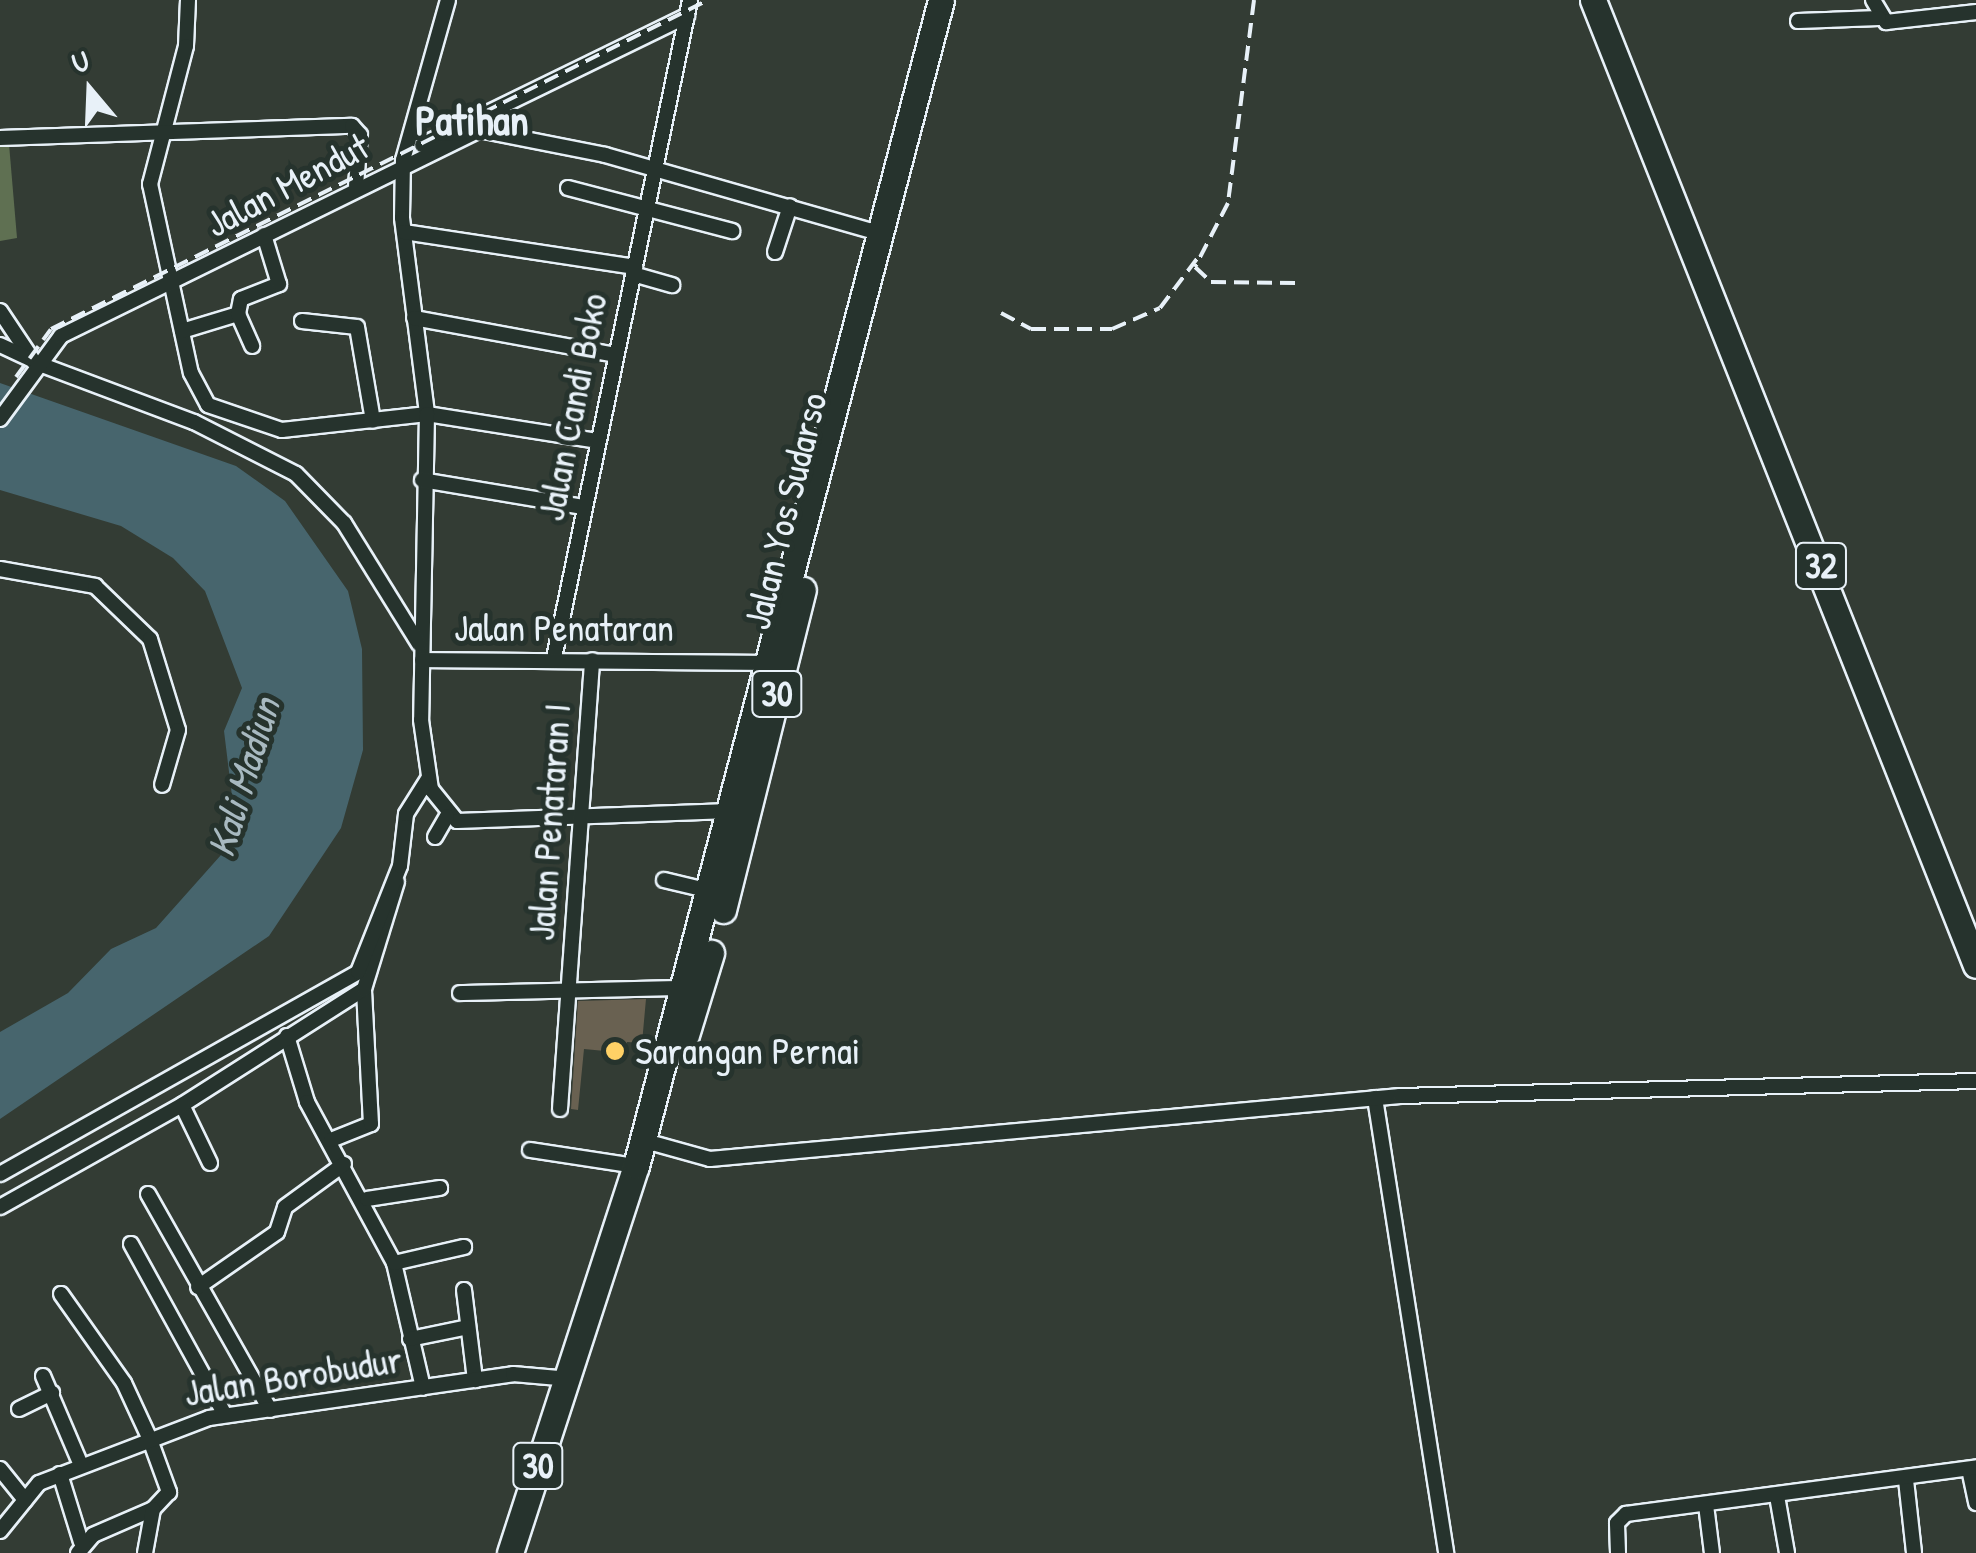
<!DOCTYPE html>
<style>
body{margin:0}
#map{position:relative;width:1976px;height:1553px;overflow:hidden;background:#333c34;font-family:"Patrick Hand",sans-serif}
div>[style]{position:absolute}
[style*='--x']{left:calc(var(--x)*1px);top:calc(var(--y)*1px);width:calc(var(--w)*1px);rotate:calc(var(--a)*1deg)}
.green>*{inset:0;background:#5f7052}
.water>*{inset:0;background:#47656d}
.building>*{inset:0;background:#696151}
.roads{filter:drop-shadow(2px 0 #e8f1f8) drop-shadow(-2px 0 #e8f1f8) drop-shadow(0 2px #e8f1f8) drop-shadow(0 -2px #e8f1f8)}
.street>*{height:14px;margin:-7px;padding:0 7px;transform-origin:7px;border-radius:7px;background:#26332d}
.highway>*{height:25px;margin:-12.5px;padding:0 12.5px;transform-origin:12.5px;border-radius:12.5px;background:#26332d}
.rail>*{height:4px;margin-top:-2px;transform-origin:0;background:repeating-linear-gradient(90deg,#e8f1f8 0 15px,transparent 0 23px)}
.dots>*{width:28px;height:28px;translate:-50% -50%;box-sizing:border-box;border:5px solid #26332d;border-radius:50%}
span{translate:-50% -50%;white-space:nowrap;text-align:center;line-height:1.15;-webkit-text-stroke:10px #26332d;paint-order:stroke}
.shield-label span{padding:2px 8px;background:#26332d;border:2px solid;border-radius:8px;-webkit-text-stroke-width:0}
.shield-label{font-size:35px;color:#e8f1f8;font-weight:700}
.street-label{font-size:38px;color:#e8f1f8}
.poi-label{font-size:38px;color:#e8f1f8}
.left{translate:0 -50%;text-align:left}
.water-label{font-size:40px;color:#a8b9c0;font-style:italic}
.quarter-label{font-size:42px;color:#e8f1f8;font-weight:700}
.north{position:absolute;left:40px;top:40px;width:100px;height:100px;-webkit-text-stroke:8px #26332d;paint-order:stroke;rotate:341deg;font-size:28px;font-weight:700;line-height:40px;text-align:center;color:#e8f1f8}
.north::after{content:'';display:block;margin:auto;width:35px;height:45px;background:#e8f1f8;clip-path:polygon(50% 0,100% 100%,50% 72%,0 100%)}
</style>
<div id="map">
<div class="green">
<div style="clip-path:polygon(0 144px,9px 144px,17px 238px,0 241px)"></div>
</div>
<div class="water">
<div style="clip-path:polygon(0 383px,236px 466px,285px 501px,348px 591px,362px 649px,363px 750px,341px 828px,269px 936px,0 1119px,0 1032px,68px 993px,111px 949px,156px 928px,237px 837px,224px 731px,242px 688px,205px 591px,173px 558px,121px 526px,0 490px)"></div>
</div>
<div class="building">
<div style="clip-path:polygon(646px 999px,642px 1043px,627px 1042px,626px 1053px,584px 1049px,578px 1110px,571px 1109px,578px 1001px)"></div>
</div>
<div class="roads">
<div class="street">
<div style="--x:188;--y:0;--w:46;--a:92.5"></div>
<div style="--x:186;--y:46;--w:143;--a:104.6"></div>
<div style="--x:150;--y:184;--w:193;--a:77.8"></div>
<div style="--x:191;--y:373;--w:36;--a:62"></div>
<div style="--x:208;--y:405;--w:78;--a:18.7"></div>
<div style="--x:282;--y:430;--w:146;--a:-6.3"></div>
<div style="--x:427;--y:414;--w:172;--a:9"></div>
<div style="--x:448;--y:0;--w:166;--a:105.7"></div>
<div style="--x:403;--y:160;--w:58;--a:91"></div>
<div style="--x:402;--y:218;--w:198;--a:82.7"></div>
<div style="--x:427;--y:414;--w:306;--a:91.1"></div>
<div style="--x:421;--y:720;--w:70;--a:81.8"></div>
<div style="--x:431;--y:789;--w:41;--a:50.9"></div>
<div style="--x:457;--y:821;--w:273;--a:-2.1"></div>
<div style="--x:1873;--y:0;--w:26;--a:59"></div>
<div style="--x:1886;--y:22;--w:91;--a:-6.3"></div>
<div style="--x:1798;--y:21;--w:81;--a:-2.1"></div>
<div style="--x:0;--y:138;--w:352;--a:-2"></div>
<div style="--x:352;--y:126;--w:12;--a:48"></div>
<div style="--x:360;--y:135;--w:51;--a:94.5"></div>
<div style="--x:422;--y:145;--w:295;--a:-26"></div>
<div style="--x:568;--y:188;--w:170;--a:14.7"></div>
<div style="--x:404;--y:232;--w:234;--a:8.6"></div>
<div style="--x:775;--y:252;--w:48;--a:-71.9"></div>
<div style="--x:633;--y:274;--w:41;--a:15.8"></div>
<div style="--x:0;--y:311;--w:61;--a:56.3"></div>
<div style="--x:34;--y:362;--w:171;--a:20.6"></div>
<div style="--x:194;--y:422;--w:114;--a:27"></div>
<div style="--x:296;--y:474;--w:69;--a:45.6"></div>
<div style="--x:344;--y:523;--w:142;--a:58.2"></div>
<div style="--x:238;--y:314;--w:15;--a:-79"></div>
<div style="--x:241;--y:299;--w:41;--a:-21.5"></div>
<div style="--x:279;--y:284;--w:51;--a:-107"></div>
<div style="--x:414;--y:318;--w:199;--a:10.4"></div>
<div style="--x:302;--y:321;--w:55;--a:6.2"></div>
<div style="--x:357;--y:327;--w:95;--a:80.3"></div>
<div style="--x:182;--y:331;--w:59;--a:-16.9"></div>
<div style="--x:238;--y:314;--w:35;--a:66"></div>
<div style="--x:0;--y:345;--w:33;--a:25"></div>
<div style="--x:0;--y:419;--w:103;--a:-53.7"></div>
<div style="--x:61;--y:336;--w:466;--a:-26.2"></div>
<div style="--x:479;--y:130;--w:128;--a:11.2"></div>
<div style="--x:605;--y:155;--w:284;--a:15.9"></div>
<div style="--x:422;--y:480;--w:164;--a:9.5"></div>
<div style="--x:0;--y:569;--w:97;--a:10.1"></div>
<div style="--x:95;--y:586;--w:76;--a:43.9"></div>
<div style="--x:150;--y:639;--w:95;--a:72.9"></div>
<div style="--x:178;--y:730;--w:57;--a:106.2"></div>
<div style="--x:554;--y:658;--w:672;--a:-78.32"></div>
<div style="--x:422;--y:660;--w:343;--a:0.5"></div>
<div style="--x:435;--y:837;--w:24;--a:-60"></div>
<div style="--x:664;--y:880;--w:47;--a:13.4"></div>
<div style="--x:460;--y:993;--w:221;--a:-1.3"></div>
<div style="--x:287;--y:1036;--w:69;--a:73.1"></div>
<div style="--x:307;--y:1102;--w:183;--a:61.6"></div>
<div style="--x:394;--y:1263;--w:128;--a:76.9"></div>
<div style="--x:1375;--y:1098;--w:461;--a:81.1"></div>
<div style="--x:560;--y:1109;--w:450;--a:-85.9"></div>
<div style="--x:331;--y:1140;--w:43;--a:-21.8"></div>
<div style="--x:371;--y:1124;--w:135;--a:-93"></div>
<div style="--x:656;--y:1144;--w:56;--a:15.5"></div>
<div style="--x:710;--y:1159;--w:693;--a:-5.22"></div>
<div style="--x:1400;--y:1096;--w:576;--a:-1.49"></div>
<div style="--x:530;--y:1150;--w:107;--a:8.6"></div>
<div style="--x:210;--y:1163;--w:64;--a:-115.8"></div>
<div style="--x:182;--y:1105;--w:216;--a:-32.5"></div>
<div style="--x:364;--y:989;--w:112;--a:-72.9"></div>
<div style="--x:0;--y:1174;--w:411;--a:-29.4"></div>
<div style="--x:358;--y:972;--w:114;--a:-68.4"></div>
<div style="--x:400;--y:866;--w:52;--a:-83.4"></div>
<div style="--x:406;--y:814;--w:41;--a:-57.8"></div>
<div style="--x:148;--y:1194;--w:248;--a:60.5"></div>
<div style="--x:367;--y:1199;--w:74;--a:-8.6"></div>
<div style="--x:0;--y:1207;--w:209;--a:-29.3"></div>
<div style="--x:131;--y:1244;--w:195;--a:61.2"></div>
<div style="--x:394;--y:1263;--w:72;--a:-12.9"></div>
<div style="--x:198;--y:1287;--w:96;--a:-34.8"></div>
<div style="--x:277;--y:1232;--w:26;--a:-72"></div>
<div style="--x:285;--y:1207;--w:73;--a:-36.1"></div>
<div style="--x:464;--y:1290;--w:91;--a:83"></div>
<div style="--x:61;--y:1294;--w:109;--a:54.7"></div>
<div style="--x:124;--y:1383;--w:60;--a:65.2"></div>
<div style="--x:149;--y:1437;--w:59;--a:70"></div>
<div style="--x:169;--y:1492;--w:23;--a:133"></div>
<div style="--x:410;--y:1339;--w:59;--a:-11.7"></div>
<div style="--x:43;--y:1376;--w:97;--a:66.9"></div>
<div style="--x:19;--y:1409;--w:37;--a:-26"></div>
<div style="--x:0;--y:1469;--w:40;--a:51"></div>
<div style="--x:1969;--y:1469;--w:35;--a:78"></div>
<div style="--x:60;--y:1474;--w:71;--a:72.8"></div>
<div style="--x:1906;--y:1480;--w:73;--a:83.7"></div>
<div style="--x:1777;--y:1496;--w:58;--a:80"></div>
<div style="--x:1706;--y:1505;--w:48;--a:82.9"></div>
<div style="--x:0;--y:1531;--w:62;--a:-50.9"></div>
<div style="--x:39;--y:1483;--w:182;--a:-20.9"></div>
<div style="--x:209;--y:1418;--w:307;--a:-8.2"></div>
<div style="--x:513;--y:1374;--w:57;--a:5"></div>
<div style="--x:78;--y:1553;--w:23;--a:-50"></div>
<div style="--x:93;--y:1535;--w:65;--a:-23.4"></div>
<div style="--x:153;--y:1509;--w:45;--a:100.3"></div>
<div style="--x:1618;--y:1553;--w:30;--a:-92"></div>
<div style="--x:1617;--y:1523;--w:13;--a:-45"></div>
<div style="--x:1626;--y:1514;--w:353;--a:-7.6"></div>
</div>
<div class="highway">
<div style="--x:1593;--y:0;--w:1038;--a:68.35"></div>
<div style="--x:723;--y:910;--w:330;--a:-76"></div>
<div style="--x:686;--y:1035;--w:86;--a:-73"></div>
<div style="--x:510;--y:1553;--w:407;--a:-72"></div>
<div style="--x:636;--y:1166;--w:1205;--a:-75.34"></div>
</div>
</div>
<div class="rail">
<div style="--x:1254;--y:0;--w:205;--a:97.3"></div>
<div style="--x:1228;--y:203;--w:72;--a:117.3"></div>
<div style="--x:1195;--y:267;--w:22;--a:43"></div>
<div style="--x:1211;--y:282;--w:85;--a:0.7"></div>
<div style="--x:1001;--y:313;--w:34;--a:28"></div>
<div style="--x:1031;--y:329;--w:81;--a:0"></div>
<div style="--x:1112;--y:329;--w:52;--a:-23.6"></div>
<div style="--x:1160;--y:308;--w:65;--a:-53.1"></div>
<div style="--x:16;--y:377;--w:59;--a:-53.9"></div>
<div style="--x:51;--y:329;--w:735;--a:-26.6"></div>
</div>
<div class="dots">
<div style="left:615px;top:1051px;background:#ffd166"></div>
</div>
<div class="shield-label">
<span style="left:1821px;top:566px">32</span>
<span style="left:777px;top:694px">30</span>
<span style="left:538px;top:1466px">30</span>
</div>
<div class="street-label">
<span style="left:287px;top:185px;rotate:-28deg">Jalan Mendut</span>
<span style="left:572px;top:407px;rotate:-79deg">Jalan Candi Boko</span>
<span style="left:785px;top:511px;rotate:-76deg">Jalan Yos Sudarso</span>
<span style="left:564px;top:628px">Jalan Penataran</span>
<span style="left:549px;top:822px;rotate:-86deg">Jalan Penataran I</span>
<span style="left:293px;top:1376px;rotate:-9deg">Jalan Borobudur</span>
</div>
<div class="poi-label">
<span class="left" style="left:635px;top:1051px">Sarangan Pernai</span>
</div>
<div class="water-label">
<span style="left:242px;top:777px;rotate:-73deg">Kali Madiun</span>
</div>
<div class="quarter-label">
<span style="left:472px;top:120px">Patihan</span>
</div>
<div class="north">U</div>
</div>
